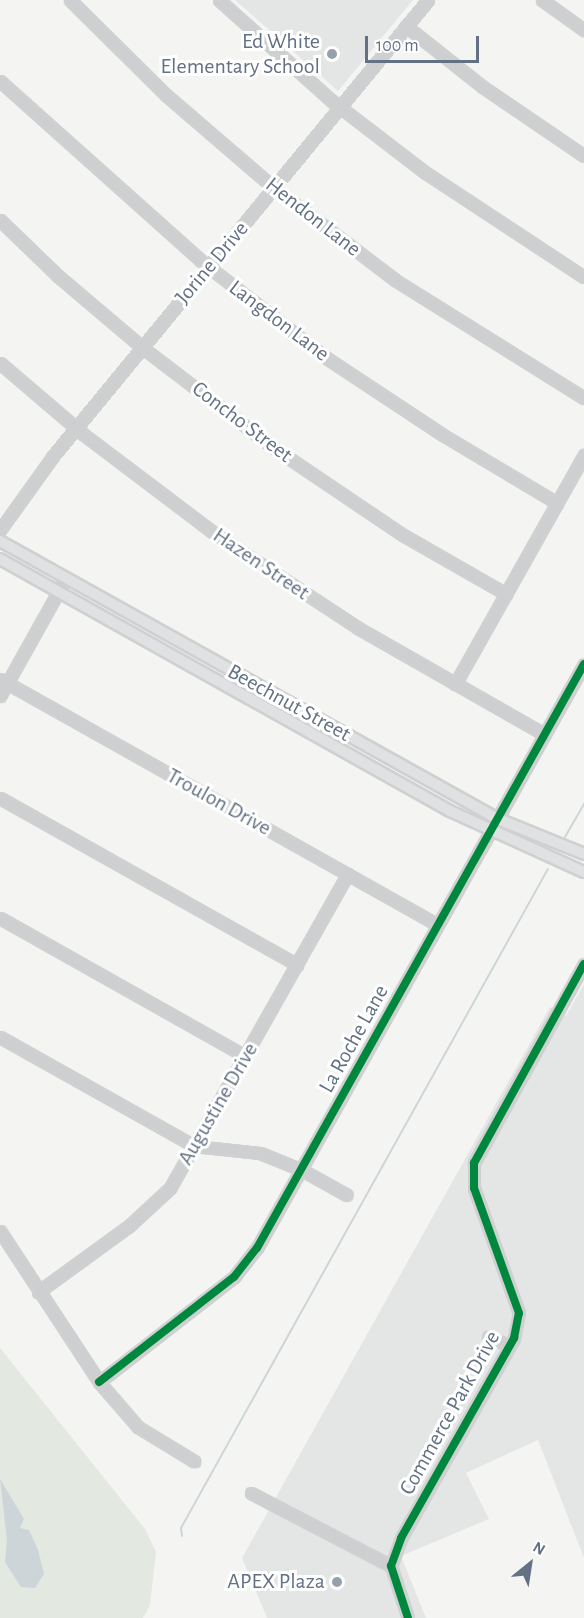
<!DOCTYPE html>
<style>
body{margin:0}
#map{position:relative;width:584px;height:1618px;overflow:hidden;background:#f4f5f3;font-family:"Alegreya Sans",sans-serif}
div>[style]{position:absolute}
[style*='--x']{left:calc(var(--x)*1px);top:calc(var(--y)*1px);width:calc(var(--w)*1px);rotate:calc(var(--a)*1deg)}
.built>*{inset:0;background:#e4e6e5}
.green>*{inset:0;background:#e3e8e1}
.water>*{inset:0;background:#ced5d9}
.stream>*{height:2px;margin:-1px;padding:0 1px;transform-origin:1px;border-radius:1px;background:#ced5d9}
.roads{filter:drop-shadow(2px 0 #cfd1d1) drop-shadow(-2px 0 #cfd1d1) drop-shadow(0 2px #cfd1d1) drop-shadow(0 -2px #cfd1d1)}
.minor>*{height:9px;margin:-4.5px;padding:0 4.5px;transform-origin:4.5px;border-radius:4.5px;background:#cecfd0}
.major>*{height:10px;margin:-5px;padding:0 5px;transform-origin:5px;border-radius:5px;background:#e0e1e2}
.cycleway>*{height:8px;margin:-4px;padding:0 4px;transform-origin:4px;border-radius:4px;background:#00873e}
.dots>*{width:16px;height:16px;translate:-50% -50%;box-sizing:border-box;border:3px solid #fff;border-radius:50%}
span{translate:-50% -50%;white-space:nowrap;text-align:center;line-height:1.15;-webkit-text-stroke:6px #fff;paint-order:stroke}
.poi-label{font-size:22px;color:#637184}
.right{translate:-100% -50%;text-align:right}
.street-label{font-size:22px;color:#637184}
.north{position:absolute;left:500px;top:1534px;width:60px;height:60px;-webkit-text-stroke:4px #fff;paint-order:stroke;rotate:30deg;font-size:16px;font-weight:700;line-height:24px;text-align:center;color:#637184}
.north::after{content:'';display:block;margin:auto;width:21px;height:27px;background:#637184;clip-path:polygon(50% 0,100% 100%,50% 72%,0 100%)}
.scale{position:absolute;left:365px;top:36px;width:114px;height:27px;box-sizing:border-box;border:3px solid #637184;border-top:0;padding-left:8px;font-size:18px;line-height:21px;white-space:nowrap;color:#637184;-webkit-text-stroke:4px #fff;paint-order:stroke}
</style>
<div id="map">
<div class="built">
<div style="clip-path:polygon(235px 0,413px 0,338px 91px)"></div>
<div style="clip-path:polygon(584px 984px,584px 1558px,538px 1440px,466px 1473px,489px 1519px,401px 1556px,426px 1618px,267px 1618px,242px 1558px,550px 1007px,566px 1016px)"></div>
</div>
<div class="green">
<div style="clip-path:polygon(0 1348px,145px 1529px,156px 1552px,150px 1605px,143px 1618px,0 1618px)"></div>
</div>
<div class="water">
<div style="clip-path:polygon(0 1479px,24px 1519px,20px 1528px,29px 1530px,38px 1550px,44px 1574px,35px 1588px,21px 1587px,5px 1562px,7px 1540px)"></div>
</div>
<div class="stream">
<div style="--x:565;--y:837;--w:38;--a:-60"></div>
<div style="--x:182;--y:1536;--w:8;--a:-97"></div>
<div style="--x:181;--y:1528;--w:754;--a:-60.89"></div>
</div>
<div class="roads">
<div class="minor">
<div style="--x:70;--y:0;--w:135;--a:44.7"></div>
<div style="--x:166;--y:95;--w:143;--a:40.7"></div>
<div style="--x:274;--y:188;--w:152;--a:37.2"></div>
<div style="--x:395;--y:280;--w:223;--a:32"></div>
<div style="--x:219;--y:0;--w:152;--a:41.8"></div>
<div style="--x:332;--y:101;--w:118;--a:37.5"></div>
<div style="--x:426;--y:173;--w:189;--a:33.4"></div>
<div style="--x:542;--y:0;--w:52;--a:35.5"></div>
<div style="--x:406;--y:26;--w:98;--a:38.4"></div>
<div style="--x:483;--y:87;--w:122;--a:34.3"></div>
<div style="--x:0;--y:81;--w:270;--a:41.8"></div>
<div style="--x:201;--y:261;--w:157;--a:37.7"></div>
<div style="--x:325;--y:357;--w:141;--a:33.5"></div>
<div style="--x:443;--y:435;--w:133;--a:30.8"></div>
<div style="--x:0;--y:220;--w:81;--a:44"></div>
<div style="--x:58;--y:276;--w:111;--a:40.3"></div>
<div style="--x:143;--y:348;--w:161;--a:37.4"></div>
<div style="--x:271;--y:446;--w:159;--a:34"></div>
<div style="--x:403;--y:535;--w:119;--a:29.8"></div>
<div style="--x:0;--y:363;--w:109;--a:40.5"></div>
<div style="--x:83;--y:434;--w:166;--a:37.1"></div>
<div style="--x:215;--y:534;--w:171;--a:33.3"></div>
<div style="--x:358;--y:628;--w:214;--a:29.7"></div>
<div style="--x:0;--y:530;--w:91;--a:-54.4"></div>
<div style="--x:53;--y:456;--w:590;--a:-50.57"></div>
<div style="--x:0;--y:679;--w:502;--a:29.32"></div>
<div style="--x:455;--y:684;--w:263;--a:-60.6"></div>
<div style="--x:0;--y:696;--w:135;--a:-60.8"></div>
<div style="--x:0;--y:798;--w:341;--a:29.3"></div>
<div style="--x:0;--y:918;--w:281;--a:29.4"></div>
<div style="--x:0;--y:1037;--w:223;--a:29.3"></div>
<div style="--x:194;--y:1146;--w:66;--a:6.1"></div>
<div style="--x:260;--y:1153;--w:45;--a:22"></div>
<div style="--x:302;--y:1170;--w:51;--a:29.1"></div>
<div style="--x:0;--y:1231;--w:181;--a:56.7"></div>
<div style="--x:99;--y:1382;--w:60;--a:49.1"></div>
<div style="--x:138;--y:1427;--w:66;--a:31.3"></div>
<div style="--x:38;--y:1292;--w:112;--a:-36"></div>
<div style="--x:129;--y:1226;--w:56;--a:-42.8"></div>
<div style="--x:170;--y:1188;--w:361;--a:-60.5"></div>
<div style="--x:488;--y:1337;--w:22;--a:21"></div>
<div style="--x:99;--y:1382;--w:171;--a:-37.9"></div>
<div style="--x:234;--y:1277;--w:37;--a:-52"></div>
<div style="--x:257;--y:1248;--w:669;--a:-60.75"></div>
<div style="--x:251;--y:1493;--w:158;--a:27.5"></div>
<div style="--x:408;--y:1618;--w:55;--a:-108.1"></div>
<div style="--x:391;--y:1566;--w:30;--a:-70"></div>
<div style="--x:401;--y:1538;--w:230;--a:-60.5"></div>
<div style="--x:514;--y:1338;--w:25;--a:-79"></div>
<div style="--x:519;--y:1313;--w:133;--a:-109.8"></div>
<div style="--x:474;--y:1188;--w:25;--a:-90"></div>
<div style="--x:474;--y:1163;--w:227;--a:-61.1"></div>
</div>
<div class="major">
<div style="--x:0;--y:541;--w:570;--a:29.17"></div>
<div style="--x:498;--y:819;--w:93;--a:22.1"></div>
<div style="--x:0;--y:559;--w:516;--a:29.25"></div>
<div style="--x:450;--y:811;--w:147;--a:24.5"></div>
</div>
</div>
<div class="cycleway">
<div style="--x:99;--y:1382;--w:171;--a:-37.9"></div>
<div style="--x:234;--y:1277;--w:37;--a:-52"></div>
<div style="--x:257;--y:1248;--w:669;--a:-60.75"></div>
<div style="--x:408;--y:1618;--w:55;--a:-108.1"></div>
<div style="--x:391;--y:1566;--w:30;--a:-70"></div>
<div style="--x:401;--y:1538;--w:230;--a:-60.5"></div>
<div style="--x:514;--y:1338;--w:25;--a:-79"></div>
<div style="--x:519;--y:1313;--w:133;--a:-109.8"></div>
<div style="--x:474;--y:1188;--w:25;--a:-90"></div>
<div style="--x:474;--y:1163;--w:227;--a:-61.1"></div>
</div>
<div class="dots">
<div style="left:332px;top:54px;background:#969fab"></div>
<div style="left:337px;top:1582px;background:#969fab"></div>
</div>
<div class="poi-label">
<span class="right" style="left:320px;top:54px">Ed White<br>Elementary School</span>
<span class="right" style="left:325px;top:1582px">APEX Plaza</span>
</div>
<div class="street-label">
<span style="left:313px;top:217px;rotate:38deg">Hendon Lane</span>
<span style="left:212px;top:263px;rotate:-50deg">Jorine Drive</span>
<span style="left:279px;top:321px;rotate:37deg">Langdon Lane</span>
<span style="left:242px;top:422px;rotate:37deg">Concho Street</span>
<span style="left:261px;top:564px;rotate:34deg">Hazen Street</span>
<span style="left:289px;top:703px;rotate:29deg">Beechnut Street</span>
<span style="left:219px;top:802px;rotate:29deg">Troulon Drive</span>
<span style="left:354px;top:1039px;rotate:-61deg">La Roche Lane</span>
<span style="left:218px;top:1104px;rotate:-60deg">Augustine Drive</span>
<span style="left:450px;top:1413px;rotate:-61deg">Commerce Park Drive</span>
</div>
<div class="north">N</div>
<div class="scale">100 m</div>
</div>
